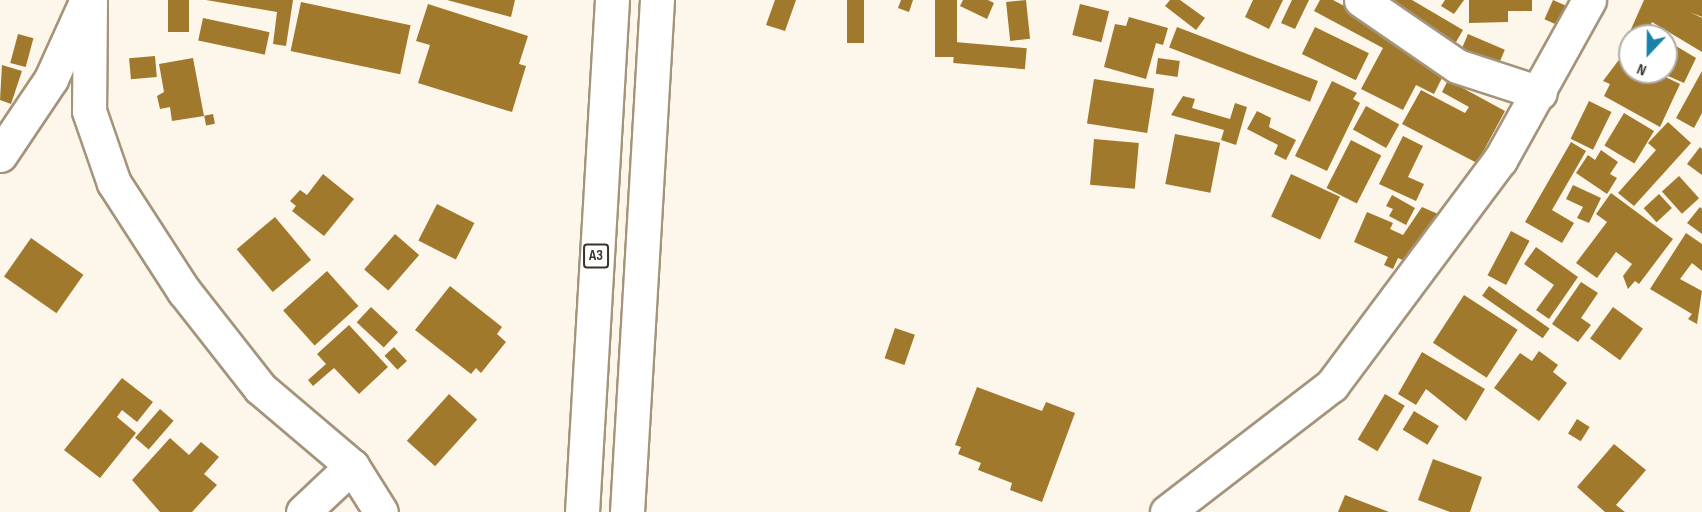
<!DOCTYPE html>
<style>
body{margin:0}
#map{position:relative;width:1702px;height:512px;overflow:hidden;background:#fdf6ea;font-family:"Sofia Sans Condensed",sans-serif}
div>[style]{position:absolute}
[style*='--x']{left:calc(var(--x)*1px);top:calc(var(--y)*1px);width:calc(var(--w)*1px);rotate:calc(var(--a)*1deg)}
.building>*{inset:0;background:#a1792d;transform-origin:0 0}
.roads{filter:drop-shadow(2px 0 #a3947a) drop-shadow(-2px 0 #a3947a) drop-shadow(0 2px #a3947a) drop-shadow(0 -2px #a3947a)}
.minor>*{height:33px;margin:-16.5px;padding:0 16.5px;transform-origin:16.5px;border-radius:16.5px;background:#fff}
.trunk>*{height:33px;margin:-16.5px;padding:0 16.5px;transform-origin:16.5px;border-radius:16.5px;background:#fff}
span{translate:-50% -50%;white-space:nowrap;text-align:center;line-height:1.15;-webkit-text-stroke:5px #fff;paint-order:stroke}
.shield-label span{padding:2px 4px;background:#fff;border:2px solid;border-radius:4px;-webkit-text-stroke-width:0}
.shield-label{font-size:15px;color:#3a3328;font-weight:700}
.north{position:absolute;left:1618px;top:24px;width:60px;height:60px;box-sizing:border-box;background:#fff;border:2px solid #b0ada9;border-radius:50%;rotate:202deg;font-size:16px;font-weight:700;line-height:24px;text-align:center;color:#3a3328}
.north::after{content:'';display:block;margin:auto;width:21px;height:27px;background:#1882ab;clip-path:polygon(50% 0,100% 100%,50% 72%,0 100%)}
</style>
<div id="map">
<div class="building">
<div style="left:168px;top:0;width:21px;height:32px"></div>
<div style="clip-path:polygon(206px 0,293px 0,286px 46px,273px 44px,277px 12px)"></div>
<div style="clip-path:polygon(447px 0,515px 0,511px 17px)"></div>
<div style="clip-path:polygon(775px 0,796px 0,785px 31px,766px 25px)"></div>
<div style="left:847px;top:0;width:17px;height:43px"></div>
<div style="clip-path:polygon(901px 0,913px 0,909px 12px,898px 8px)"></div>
<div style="left:935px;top:0;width:22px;height:57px"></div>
<div style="clip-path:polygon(963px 0,988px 0,994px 3px,987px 19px,960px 6px)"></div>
<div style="left:1026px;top:0;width:39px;height:20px;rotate:84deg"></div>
<div style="clip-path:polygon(1170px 0,1180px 0,1205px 18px,1196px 30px,1165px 6px)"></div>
<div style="clip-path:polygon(1253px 0,1283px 0,1269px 29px,1245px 17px)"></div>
<div style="clip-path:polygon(1292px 0,1309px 0,1295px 29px,1281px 23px)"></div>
<div style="clip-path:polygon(1320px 0,1333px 0,1450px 62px,1434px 94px,1416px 85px,1403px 110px,1361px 89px,1383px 48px,1314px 11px)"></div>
<div style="clip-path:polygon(1385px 0,1412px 0,1463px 30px,1452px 49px)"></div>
<div style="clip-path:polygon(1445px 0,1464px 0,1454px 14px,1441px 6px)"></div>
<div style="clip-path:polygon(1469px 0,1532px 0,1532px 11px,1508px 11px,1508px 22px,1469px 23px)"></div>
<div style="left:1553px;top:0;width:24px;height:21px;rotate:24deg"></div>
<div style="clip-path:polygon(1644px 0,1702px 0,1702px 17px,1690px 12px,1702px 18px,1702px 52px,1652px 22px,1646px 36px,1630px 36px,1630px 59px,1620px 54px)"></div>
<div style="left:301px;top:2px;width:112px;height:50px;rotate:12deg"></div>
<div style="clip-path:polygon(428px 4px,528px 36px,519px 64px,526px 66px,512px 112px,418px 83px,430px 45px,416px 41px)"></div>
<div style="left:1080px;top:4px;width:30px;height:32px;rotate:14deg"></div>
<div style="clip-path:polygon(1129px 17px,1168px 28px,1163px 45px,1156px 43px,1146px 79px,1104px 67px,1115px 24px,1126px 26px)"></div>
<div style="left:203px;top:18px;width:68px;height:23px;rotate:12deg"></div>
<div style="left:1177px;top:27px;width:151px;height:22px;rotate:21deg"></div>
<div style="left:1315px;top:27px;width:60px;height:30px;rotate:26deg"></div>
<div style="left:18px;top:34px;width:16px;height:30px;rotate:15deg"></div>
<div style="left:1468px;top:34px;width:40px;height:22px;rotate:23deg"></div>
<div style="clip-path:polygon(1666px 40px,1696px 58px,1684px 83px,1659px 72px,1666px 72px)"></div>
<div style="left:955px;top:42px;width:72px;height:21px;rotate:5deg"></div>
<div style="left:155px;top:56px;width:21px;height:26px;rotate:85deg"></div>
<div style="clip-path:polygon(1621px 57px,1630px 61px,1630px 72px,1655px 72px,1680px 84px,1660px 127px,1604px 96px,1610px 84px,1603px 81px)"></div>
<div style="clip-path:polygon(193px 58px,204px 116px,172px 121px,170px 107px,160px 109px,157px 96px,164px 92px,159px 64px)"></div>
<div style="left:1158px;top:58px;width:22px;height:16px;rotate:8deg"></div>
<div style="clip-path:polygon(2px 65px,22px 71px,11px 104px,0 100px)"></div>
<div style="clip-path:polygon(1702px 71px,1702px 113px,1694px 128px,1676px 118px)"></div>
<div style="left:1094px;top:79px;width:61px;height:45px;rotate:9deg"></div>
<div style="clip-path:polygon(1448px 80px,1505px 111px,1477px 163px,1402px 124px,1421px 90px,1465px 113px,1469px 107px,1442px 92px)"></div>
<div style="clip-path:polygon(1332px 81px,1357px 93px,1353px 99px,1360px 103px,1327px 171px,1295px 156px)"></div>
<div style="clip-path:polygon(1183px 96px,1195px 99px,1192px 108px,1230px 119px,1235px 103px,1247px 107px,1236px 145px,1221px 140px,1224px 130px,1171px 115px)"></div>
<div style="left:1589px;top:101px;width:25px;height:42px;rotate:26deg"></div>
<div style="left:1366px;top:106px;width:38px;height:27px;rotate:29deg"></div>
<div style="clip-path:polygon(1257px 111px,1271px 118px,1269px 127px,1296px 140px,1286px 160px,1274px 154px,1278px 145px,1247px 129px)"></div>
<div style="left:1624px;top:113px;width:35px;height:38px;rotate:31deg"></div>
<div style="left:213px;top:114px;width:10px;height:9px;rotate:79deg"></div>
<div style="clip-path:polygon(1668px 122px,1691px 143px,1634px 206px,1618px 193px,1656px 150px,1648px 143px)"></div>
<div style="left:1175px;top:134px;width:46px;height:51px;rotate:11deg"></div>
<div style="clip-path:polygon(1403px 136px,1423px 146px,1408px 177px,1424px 184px,1416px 201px,1379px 184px)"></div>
<div style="left:1094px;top:139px;width:45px;height:46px;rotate:5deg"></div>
<div style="left:1351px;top:140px;width:34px;height:54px;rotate:27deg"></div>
<div style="clip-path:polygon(1571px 142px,1586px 151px,1552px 210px,1574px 223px,1562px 243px,1525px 222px)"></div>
<div style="clip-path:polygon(1700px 147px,1702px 149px,1702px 175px,1687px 164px)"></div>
<div style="clip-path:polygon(1601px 150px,1618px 162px,1610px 174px,1617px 178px,1607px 194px,1576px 173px,1588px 155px,1595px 160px)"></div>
<div style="clip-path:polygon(323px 174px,354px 199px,324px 236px,292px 211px,296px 206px,290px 201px,300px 190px,307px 195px)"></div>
<div style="left:1291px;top:174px;width:54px;height:47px;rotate:25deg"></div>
<div style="left:1679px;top:176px;width:30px;height:23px;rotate:48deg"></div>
<div style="clip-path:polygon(1573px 185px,1601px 198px,1589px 223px,1577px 218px,1583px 207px,1566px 199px)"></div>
<div style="clip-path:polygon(1611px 193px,1673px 239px,1639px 284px,1635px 281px,1628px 289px,1623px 276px,1632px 264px,1616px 252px,1597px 278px,1576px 263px,1607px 222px,1596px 214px)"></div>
<div style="left:1659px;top:194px;width:19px;height:21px;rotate:47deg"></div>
<div style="clip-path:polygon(1392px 195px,1415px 208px,1406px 225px,1389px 216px,1393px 209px,1386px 206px)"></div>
<div style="left:437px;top:204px;width:42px;height:41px;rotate:27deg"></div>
<div style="clip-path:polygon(1422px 207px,1454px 221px,1420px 268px,1398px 258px,1393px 269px,1384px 265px,1388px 257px,1354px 242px,1367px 212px,1393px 223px,1390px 229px,1403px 235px)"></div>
<div style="clip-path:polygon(1700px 207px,1702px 209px,1702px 234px,1687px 223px)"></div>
<div style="left:275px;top:217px;width:56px;height:50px;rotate:50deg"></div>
<div style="left:1511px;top:231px;width:21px;height:50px;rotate:28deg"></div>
<div style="clip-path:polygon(1686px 233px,1702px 244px,1702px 271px,1692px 263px,1680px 279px,1702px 291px,1697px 324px,1688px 319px,1692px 314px,1650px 289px)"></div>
<div style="left:395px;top:234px;width:32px;height:47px;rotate:41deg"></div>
<div style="left:31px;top:238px;width:64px;height:47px;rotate:35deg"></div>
<div style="clip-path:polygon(1536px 247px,1578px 277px,1549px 319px,1536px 310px,1554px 285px,1524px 264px)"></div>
<div style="left:327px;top:271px;width:47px;height:59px;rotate:48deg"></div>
<div style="clip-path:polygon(1581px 282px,1598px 293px,1581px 318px,1591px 325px,1578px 342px,1552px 324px)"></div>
<div style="clip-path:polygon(450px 286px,502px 327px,497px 334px,506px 342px,481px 373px,476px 368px,471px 374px,415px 330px)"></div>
<div style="left:1489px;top:286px;width:74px;height:12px;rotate:35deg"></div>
<div style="left:1464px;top:295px;width:64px;height:57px;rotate:33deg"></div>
<div style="left:371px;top:307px;width:37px;height:21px;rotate:43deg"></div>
<div style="left:1613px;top:307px;width:37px;height:39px;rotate:36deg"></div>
<div style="clip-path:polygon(349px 325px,388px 367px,359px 394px,334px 368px,313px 386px,308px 380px,326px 364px,317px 354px)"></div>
<div style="left:895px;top:328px;width:21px;height:32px;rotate:19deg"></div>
<div style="left:394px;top:347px;width:19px;height:13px;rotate:47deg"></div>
<div style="clip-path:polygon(1539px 351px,1558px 365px,1553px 372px,1567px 383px,1539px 421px,1494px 388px,1520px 353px,1532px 361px)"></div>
<div style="clip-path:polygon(1422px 352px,1485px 389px,1466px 421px,1426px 389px,1416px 405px,1398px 394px)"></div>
<div style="clip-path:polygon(122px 378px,153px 402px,137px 422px,122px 410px,117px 417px,136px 433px,100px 478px,64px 450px)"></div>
<div style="clip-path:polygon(977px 387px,1042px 411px,1046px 402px,1075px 413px,1042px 502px,1010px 490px,1012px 483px,978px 470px,981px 463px,958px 454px,961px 447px,955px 445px)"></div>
<div style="left:449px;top:394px;width:38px;height:63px;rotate:42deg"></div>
<div style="left:1385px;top:394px;width:23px;height:53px;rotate:31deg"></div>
<div style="left:160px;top:409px;width:18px;height:38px;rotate:41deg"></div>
<div style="left:1414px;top:411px;width:29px;height:22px;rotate:31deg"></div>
<div style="left:1577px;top:419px;width:15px;height:17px;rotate:32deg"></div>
<div style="clip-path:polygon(170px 438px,189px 455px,201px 442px,219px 457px,204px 474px,217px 485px,192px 512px,160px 512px,132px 480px)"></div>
<div style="clip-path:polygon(1614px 444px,1646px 470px,1616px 505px,1625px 512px,1605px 512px,1577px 487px)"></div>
<div style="clip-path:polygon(1433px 459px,1482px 477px,1470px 512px,1450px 512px,1418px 500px)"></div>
<div style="clip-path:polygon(1345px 495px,1389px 512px,1338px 512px)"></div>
</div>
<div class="roads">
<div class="minor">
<div style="--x:90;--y:0;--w:111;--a:90.5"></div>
<div style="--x:89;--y:111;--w:76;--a:70.9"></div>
<div style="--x:114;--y:183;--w:129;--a:57.1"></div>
<div style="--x:184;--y:291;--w:123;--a:51.9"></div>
<div style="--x:260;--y:388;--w:121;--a:40.3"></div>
<div style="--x:352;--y:466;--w:54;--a:57.8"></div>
<div style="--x:1361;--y:0;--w:116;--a:34.5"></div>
<div style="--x:1457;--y:66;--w:87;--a:18"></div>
<div style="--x:0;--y:155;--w:92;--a:-56.1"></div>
<div style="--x:51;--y:79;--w:85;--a:-65.6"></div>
<div style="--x:303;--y:512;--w:67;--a:-43.2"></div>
<div style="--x:1167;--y:512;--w:208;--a:-37.6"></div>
<div style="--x:1332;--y:385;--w:281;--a:-53.3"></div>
<div style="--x:1500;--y:160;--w:183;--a:-60.9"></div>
</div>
<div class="trunk">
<div style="--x:582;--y:512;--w:513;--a:-86.65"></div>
<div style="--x:627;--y:512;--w:513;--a:-86.65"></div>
</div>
</div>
<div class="shield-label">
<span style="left:596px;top:256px">A3</span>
</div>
<div class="north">N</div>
</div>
